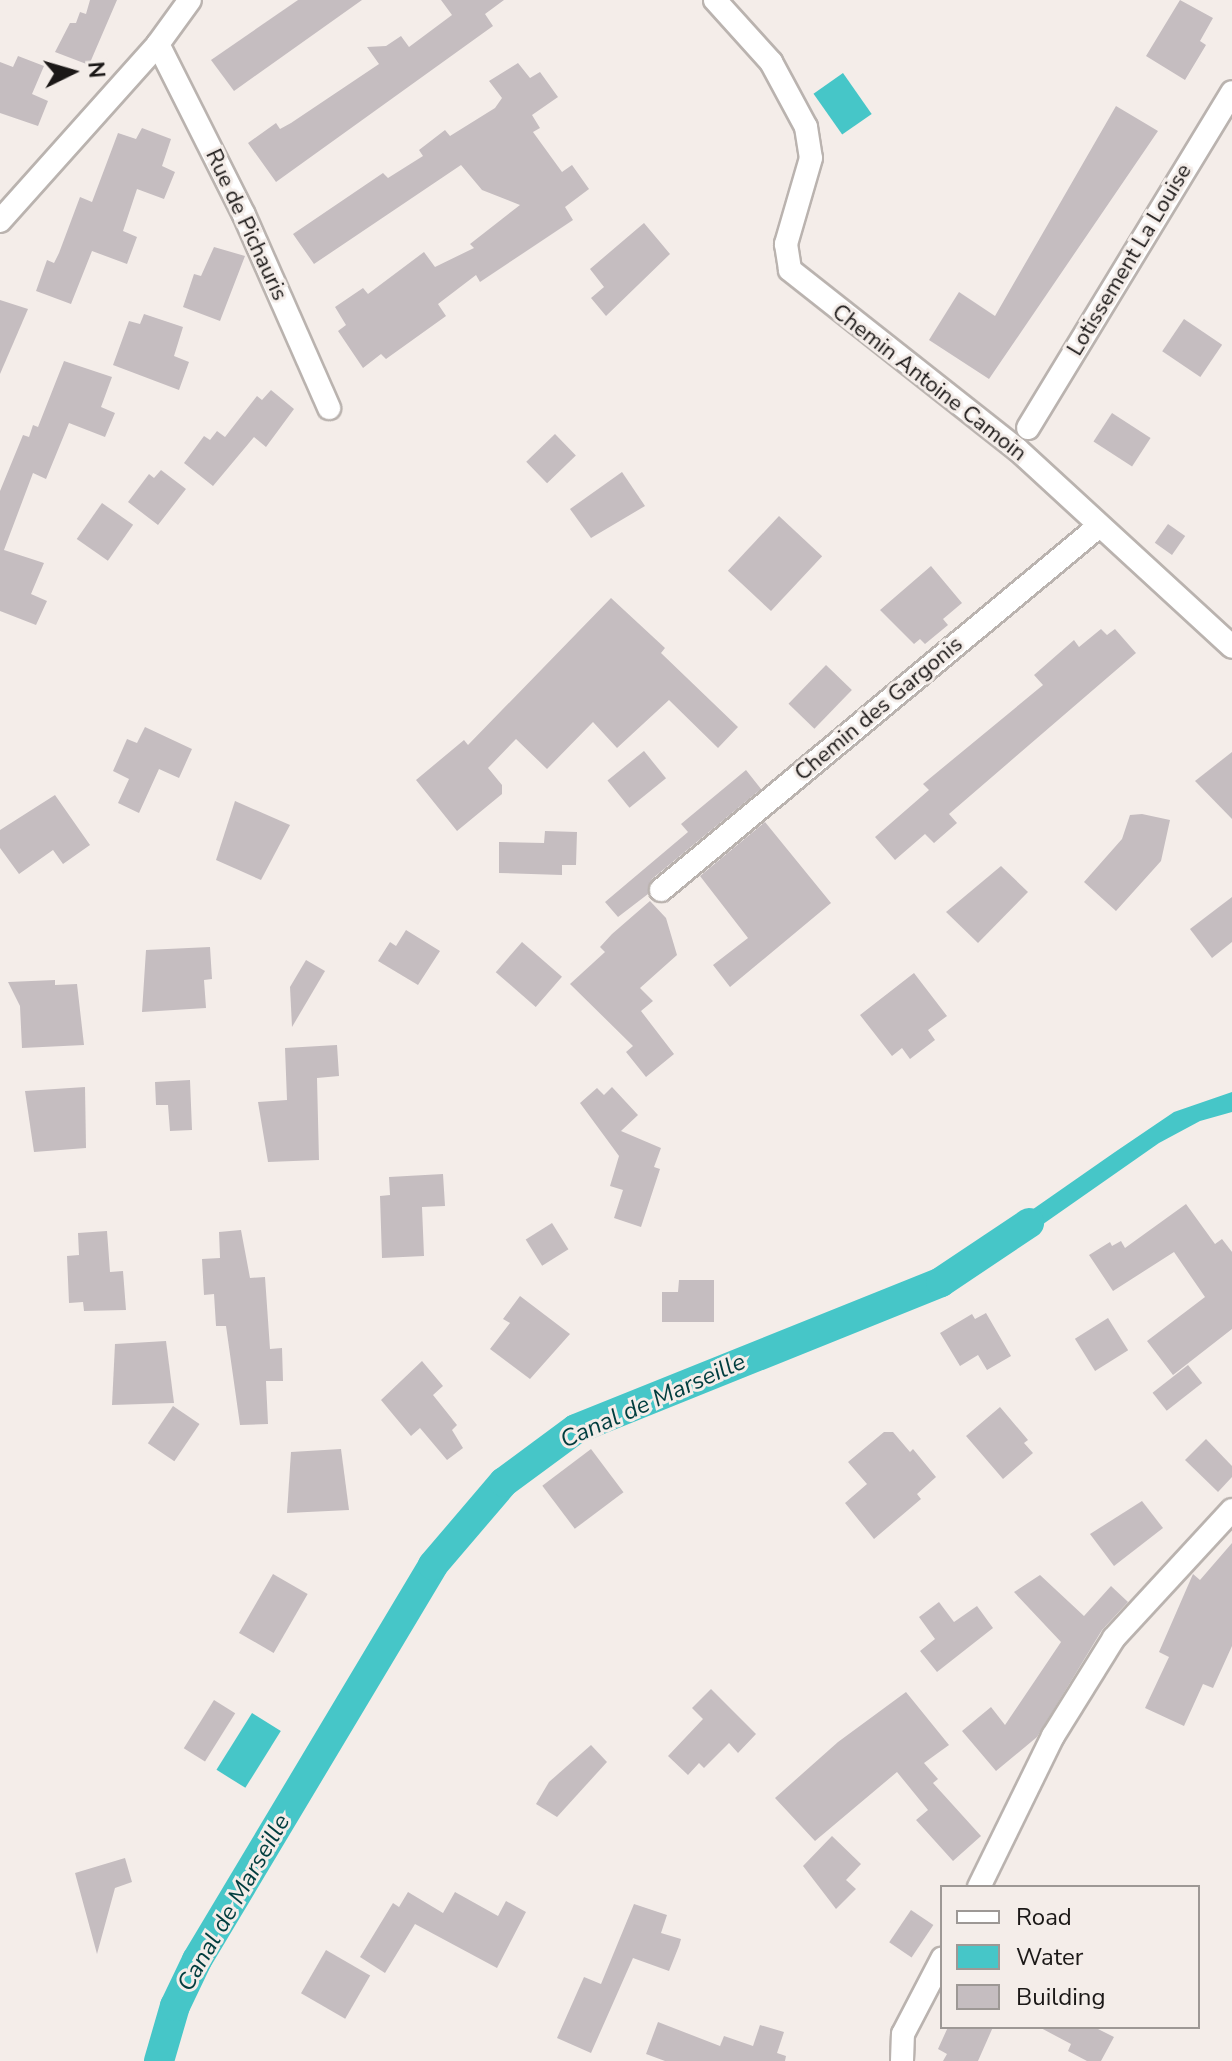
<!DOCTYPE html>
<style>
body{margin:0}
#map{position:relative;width:1232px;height:2061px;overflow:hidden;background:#f4ede9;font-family:"Nunito Sans",sans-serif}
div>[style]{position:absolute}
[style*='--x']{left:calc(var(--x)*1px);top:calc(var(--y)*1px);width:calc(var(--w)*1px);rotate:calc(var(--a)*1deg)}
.water>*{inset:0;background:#46c6c8;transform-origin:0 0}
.canal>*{height:30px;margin:-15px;padding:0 15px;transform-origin:15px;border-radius:15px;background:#46c6c8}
.building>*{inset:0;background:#c5bdc0;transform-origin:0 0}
.roads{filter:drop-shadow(2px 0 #bab3af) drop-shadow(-2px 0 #bab3af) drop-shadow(0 2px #bab3af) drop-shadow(0 -2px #bab3af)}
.minor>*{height:22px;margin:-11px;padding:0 11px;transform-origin:11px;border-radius:11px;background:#fff}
span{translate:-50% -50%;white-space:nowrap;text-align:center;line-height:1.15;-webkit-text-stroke:6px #f4ede9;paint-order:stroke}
.street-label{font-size:22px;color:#1b1817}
.water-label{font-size:24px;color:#003d3e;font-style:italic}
.legend{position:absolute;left:940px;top:1885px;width:260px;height:144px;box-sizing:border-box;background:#f4ede9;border:2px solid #9d9895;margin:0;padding:10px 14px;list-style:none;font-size:24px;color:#1b1817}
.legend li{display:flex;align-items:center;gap:16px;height:40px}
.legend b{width:40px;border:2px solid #9d9895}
.north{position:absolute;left:32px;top:32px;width:80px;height:80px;-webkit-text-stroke:6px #f4ede9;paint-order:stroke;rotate:85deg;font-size:22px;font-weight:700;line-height:32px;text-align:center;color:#1b1817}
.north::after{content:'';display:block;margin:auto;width:28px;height:36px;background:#1b1817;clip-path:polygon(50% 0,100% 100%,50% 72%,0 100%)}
</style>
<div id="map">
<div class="water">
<div style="left:843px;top:73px;width:50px;height:36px;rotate:55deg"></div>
<div style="clip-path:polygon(1232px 1092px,1232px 1112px,1200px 1121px,1159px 1143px,999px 1255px,990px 1239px,1115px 1152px,1174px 1112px)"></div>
<div style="left:252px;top:1713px;width:34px;height:67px;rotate:32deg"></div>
</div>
<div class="canal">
<div style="--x:159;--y:2061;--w:57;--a:-73.8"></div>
<div style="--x:175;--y:2006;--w:51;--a:-64.4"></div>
<div style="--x:197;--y:1960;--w:460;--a:-59.1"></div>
<div style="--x:433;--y:1565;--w:109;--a:-49.5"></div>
<div style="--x:504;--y:1482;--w:89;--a:-36.4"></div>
<div style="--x:576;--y:1429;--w:393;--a:-21.9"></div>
<div style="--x:941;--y:1282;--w:106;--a:-33.8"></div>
</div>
<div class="building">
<div style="clip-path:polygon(90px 0,117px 0,89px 65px,55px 52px,70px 23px,76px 23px,80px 12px,86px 14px)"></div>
<div style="clip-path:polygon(298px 0,362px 0,234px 91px,211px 60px)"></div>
<div style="clip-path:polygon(441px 0,504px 0,485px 14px,493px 26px,276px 182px,248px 143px,276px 123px,280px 129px,291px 123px,379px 64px,367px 47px,386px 46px,401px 36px,409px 47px,452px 15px)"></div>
<div style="clip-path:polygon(1180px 0,1213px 18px,1200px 41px,1206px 45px,1185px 80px,1146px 56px)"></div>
<div style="clip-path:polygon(18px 56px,44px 66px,32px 94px,48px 101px,38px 126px,0 113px,0 62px,13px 67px)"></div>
<div style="clip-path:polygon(518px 63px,530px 78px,540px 72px,558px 97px,532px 115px,540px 128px,533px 132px,562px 172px,572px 165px,589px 189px,565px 207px,573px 220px,480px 282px,476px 275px,438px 304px,446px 316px,386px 359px,381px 354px,363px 368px,338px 331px,346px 325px,335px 307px,363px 288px,368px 294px,424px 252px,435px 267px,474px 248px,470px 244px,520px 205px,482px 190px,461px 165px,314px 264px,293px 234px,383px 173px,388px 178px,423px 156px,419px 150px,445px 130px,450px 136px,495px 108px,502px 98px,489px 81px)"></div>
<div style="clip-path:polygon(1116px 106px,1158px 131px,989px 379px,929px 340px,959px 292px,995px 316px)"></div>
<div style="clip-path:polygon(142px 128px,171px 139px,162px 166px,175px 172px,164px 199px,137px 189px,123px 231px,137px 237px,127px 264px,92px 251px,71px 304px,36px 291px,47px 260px,54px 263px,59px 253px,80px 197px,92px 202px,118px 133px,136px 139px)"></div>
<div style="clip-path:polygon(644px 223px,670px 254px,606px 316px,591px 298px,604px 287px,590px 269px)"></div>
<div style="clip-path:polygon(214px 247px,245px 256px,220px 321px,183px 307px,194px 274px,201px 276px)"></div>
<div style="clip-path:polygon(0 300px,28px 309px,0 374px)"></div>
<div style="clip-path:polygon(144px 314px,183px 327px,174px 356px,189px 362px,179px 390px,113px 365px,129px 321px,140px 324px)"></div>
<div style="left:1184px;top:319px;width:46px;height:39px;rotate:34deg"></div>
<div style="clip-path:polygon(64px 361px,112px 377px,101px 407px,115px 413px,105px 437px,69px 423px,46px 479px,33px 473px,4px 550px,44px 563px,31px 594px,47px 601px,36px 625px,0 611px,0 491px,23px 435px,29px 437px,33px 425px,38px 427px)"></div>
<div style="clip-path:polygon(271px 390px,294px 409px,266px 447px,254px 437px,213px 486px,184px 463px,204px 436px,210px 440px,217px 431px,225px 437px,257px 396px,262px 400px)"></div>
<div style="left:1112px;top:413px;width:46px;height:34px;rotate:33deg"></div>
<div style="left:555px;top:434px;width:30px;height:40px;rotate:46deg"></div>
<div style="clip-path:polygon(161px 470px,186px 489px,158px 525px,128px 502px,149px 474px,154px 478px)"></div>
<div style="clip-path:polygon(622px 472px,645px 506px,591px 538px,570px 509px)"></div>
<div style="left:102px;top:503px;width:38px;height:44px;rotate:35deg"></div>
<div style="left:779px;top:516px;width:59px;height:75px;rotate:43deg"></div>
<div style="left:1168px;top:524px;width:21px;height:23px;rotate:35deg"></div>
<div style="clip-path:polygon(931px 566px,962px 603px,943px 619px,948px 625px,925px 644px,920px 639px,914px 644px,880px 610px)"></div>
<div style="clip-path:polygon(611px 598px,665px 648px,661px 653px,738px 727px,718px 748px,669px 700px,617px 748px,593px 722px,547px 769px,516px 739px,488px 768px,502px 785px,502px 794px,457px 831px,416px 780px,464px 740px,468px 745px)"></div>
<div style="clip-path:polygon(1101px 629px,1107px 635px,1115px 629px,1136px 653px,949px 814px,957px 823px,934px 843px,925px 834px,895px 860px,875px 837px,929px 790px,923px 784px,1043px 685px,1034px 675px,1074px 640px,1079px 647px)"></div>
<div style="left:826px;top:665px;width:36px;height:54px;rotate:44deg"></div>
<div style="clip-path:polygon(145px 727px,192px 749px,179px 778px,159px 769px,139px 813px,118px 803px,129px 779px,113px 771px,127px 739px,137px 743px)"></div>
<div style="left:644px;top:751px;width:35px;height:47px;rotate:51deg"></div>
<div style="clip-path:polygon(1232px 752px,1232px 819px,1195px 781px)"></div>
<div style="clip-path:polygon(746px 770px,761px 789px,652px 879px,648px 894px,618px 917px,605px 902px,688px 832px,681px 824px)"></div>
<div style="clip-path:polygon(55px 795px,90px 845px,63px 864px,53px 850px,19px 874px,0 848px,0 830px)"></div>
<div style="clip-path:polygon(235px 801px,290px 825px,261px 880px,216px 860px)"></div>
<div style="clip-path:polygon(1142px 814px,1170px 820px,1161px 861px,1116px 911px,1084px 882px,1122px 839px,1130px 815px)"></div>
<div style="clip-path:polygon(765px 822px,831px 903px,730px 987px,713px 965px,748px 938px,700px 876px)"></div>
<div style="clip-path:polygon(545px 831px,577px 832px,576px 865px,562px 865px,562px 875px,499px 873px,499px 842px,544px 843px)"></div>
<div style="clip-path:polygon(1001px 866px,1028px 892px,978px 943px,946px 912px)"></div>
<div style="clip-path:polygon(1232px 897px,1232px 942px,1212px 958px,1190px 929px)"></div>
<div style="clip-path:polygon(650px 901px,666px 918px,677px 955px,640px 988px,653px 1001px,641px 1011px,674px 1054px,646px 1077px,626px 1052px,633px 1046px,570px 984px,605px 952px,600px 947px,612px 934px)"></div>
<div style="clip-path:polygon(406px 930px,440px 951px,418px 985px,378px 961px,390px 942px,396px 946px)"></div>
<div style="left:522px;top:942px;width:53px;height:40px;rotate:41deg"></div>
<div style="clip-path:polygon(210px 947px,212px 979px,204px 980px,206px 1008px,142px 1012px,146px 950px)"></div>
<div style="clip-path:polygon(306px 960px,325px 971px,292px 1027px,290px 987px)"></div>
<div style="clip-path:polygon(914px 973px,947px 1016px,928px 1030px,935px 1040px,910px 1059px,902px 1048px,892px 1056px,860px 1015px)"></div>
<div style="clip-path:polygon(55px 980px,55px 985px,77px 984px,84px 1045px,22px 1048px,20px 1006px,8px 982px)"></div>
<div style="clip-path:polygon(337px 1045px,339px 1076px,317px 1078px,319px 1160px,268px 1162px,258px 1102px,287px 1100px,285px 1048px)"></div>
<div style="clip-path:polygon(190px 1080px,192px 1130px,170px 1131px,168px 1105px,156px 1105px,155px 1082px)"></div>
<div style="clip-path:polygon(85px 1087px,86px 1148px,34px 1152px,25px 1091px)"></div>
<div style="clip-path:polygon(612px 1087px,638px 1115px,621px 1131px,661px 1148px,654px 1167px,660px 1169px,641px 1227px,614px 1218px,623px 1190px,610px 1186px,619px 1156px,580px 1103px,597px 1088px,604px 1095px)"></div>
<div style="clip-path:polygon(443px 1174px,445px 1206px,422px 1207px,424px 1256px,382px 1258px,380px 1196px,390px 1195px,389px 1177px)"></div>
<div style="clip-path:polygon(1186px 1204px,1215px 1244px,1222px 1239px,1232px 1252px,1232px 1329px,1173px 1375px,1147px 1341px,1205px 1297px,1174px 1252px,1113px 1291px,1089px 1255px,1110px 1242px,1112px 1246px,1121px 1241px,1125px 1248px)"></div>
<div style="left:552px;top:1223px;width:31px;height:31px;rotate:58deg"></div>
<div style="clip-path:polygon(241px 1230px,250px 1278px,265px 1277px,270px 1349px,282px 1348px,283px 1381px,266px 1381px,268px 1424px,240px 1425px,226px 1326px,216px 1326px,214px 1294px,204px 1295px,202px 1259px,220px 1258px,219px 1232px)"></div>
<div style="clip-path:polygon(107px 1231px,110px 1272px,123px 1271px,126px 1310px,84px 1311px,83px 1302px,69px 1303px,67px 1256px,79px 1255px,78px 1233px)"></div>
<div style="clip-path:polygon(679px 1280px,714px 1280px,714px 1322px,662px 1322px,662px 1292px,678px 1292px)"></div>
<div style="clip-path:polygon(520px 1296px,570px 1334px,530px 1379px,490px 1349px,510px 1323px,503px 1319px)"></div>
<div style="clip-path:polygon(986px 1313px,1011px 1356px,987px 1370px,978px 1355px,960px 1366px,940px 1333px,972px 1314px,975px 1319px)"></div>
<div style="left:1108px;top:1318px;width:38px;height:39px;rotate:58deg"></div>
<div style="clip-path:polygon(166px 1341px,174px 1403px,112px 1405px,115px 1344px)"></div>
<div style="clip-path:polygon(422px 1361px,443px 1386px,433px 1395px,457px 1425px,452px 1430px,463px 1448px,447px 1460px,420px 1428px,411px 1436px,381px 1400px)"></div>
<div style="left:1188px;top:1365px;width:23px;height:45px;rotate:52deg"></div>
<div style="left:173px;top:1406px;width:32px;height:45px;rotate:34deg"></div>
<div style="clip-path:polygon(1000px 1407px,1028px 1440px,1024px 1443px,1033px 1453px,1003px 1479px,966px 1436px)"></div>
<div style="clip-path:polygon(884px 1432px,893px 1432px,910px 1452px,913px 1449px,936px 1477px,917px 1494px,921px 1499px,874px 1539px,845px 1503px,867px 1484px,848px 1462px)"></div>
<div style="clip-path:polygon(1206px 1439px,1232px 1466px,1232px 1477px,1218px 1492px,1185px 1460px)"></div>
<div style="clip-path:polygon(341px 1449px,349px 1510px,287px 1513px,291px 1452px)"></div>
<div style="left:591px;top:1449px;width:54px;height:61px;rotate:53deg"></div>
<div style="clip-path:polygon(1142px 1501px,1163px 1528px,1114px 1566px,1090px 1534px)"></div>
<div style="clip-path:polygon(1232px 1543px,1232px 1646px,1213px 1688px,1203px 1684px,1184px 1726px,1145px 1708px,1169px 1657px,1159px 1652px,1193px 1574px,1200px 1580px)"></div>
<div style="left:273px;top:1574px;width:40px;height:68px;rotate:30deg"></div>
<div style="clip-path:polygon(1040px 1575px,1084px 1616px,1111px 1586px,1128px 1602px,1102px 1630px,1037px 1737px,996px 1771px,962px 1731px,991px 1707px,1005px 1725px,1061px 1642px,1014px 1592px)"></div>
<div style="clip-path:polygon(939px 1602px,954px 1622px,977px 1606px,993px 1628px,937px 1672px,920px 1651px,935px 1639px,919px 1617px)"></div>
<div style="clip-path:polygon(711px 1689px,756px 1734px,738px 1753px,729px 1743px,704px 1768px,699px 1763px,688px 1775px,668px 1756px,703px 1719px,692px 1708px)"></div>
<div style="clip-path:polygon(906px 1692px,949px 1745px,924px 1763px,938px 1779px,933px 1783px,981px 1836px,953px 1861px,916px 1820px,928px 1810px,897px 1772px,815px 1841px,775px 1798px,838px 1742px)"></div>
<div style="left:214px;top:1700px;width:25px;height:57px;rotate:32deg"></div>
<div style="clip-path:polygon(591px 1745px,607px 1762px,557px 1817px,536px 1804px,549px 1782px)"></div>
<div style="clip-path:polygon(832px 1836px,861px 1864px,846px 1880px,856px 1889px,836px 1909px,803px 1866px)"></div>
<div style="clip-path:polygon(125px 1858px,132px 1882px,115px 1888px,97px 1954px,75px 1873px)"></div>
<div style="clip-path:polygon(408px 1892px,443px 1913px,455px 1892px,498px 1916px,506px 1901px,526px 1912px,497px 1968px,415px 1924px,385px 1973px,360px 1957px,393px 1903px,399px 1907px)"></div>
<div style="clip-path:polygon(634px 1904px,667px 1915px,661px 1933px,681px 1939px,679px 1946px,669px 1971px,633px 1958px,591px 2053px,557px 2038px,584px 1977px,601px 1984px)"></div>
<div style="left:911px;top:1910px;width:27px;height:39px;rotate:34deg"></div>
<div style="left:326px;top:1950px;width:51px;height:50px;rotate:30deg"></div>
<div style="clip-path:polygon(658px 2022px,720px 2046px,724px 2036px,753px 2046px,760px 2025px,784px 2032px,777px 2053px,786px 2056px,785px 2061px,665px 2061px,646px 2054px)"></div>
<div style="clip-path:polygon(948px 2027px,993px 2027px,978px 2061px,943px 2061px,947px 2054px,938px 2049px)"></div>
<div style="clip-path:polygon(1039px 2027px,1094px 2027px,1114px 2037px,1101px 2061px,1087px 2061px,1068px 2051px,1071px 2044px)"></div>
</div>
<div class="roads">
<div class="minor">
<div style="--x:715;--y:0;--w:84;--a:47.9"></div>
<div style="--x:771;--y:62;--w:74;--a:61.7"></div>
<div style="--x:806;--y:127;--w:31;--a:81"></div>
<div style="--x:811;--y:158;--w:90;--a:106.2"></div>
<div style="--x:786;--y:244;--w:26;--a:81"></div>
<div style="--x:790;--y:270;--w:289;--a:38.3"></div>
<div style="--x:1017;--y:449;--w:292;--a:42.6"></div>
<div style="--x:158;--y:44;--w:191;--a:63.3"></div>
<div style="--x:244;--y:215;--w:211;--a:66.2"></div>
<div style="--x:0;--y:221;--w:237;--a:-48.2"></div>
<div style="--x:158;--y:44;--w:54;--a:-54"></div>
<div style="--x:1028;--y:428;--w:393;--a:-58.7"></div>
<div style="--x:661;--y:890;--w:568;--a:-39.72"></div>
<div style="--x:979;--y:1887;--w:168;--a:-63.9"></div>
<div style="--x:1053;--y:1736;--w:115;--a:-58.1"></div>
<div style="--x:1114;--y:1638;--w:174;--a:-47.3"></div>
<div style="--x:902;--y:2061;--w:27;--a:-88"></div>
<div style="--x:903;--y:2034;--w:85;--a:-62.5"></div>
</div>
</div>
<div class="street-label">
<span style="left:246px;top:225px;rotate:65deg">Rue de Pichauris</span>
<span style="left:1130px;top:260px;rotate:-59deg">Lotissement La Louise</span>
<span style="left:929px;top:383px;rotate:38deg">Chemin Antoine Camoin</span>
<span style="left:879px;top:709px;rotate:-40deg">Chemin des Gargonis</span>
</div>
<div class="water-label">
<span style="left:653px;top:1401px;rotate:-24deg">Canal de Marseille</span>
<span style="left:234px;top:1903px;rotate:-60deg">Canal de Marseille</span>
</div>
<ul class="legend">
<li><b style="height:10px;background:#fff"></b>Road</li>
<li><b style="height:22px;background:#46c6c8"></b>Water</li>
<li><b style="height:22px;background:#c5bdc0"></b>Building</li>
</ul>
<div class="north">N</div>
</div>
